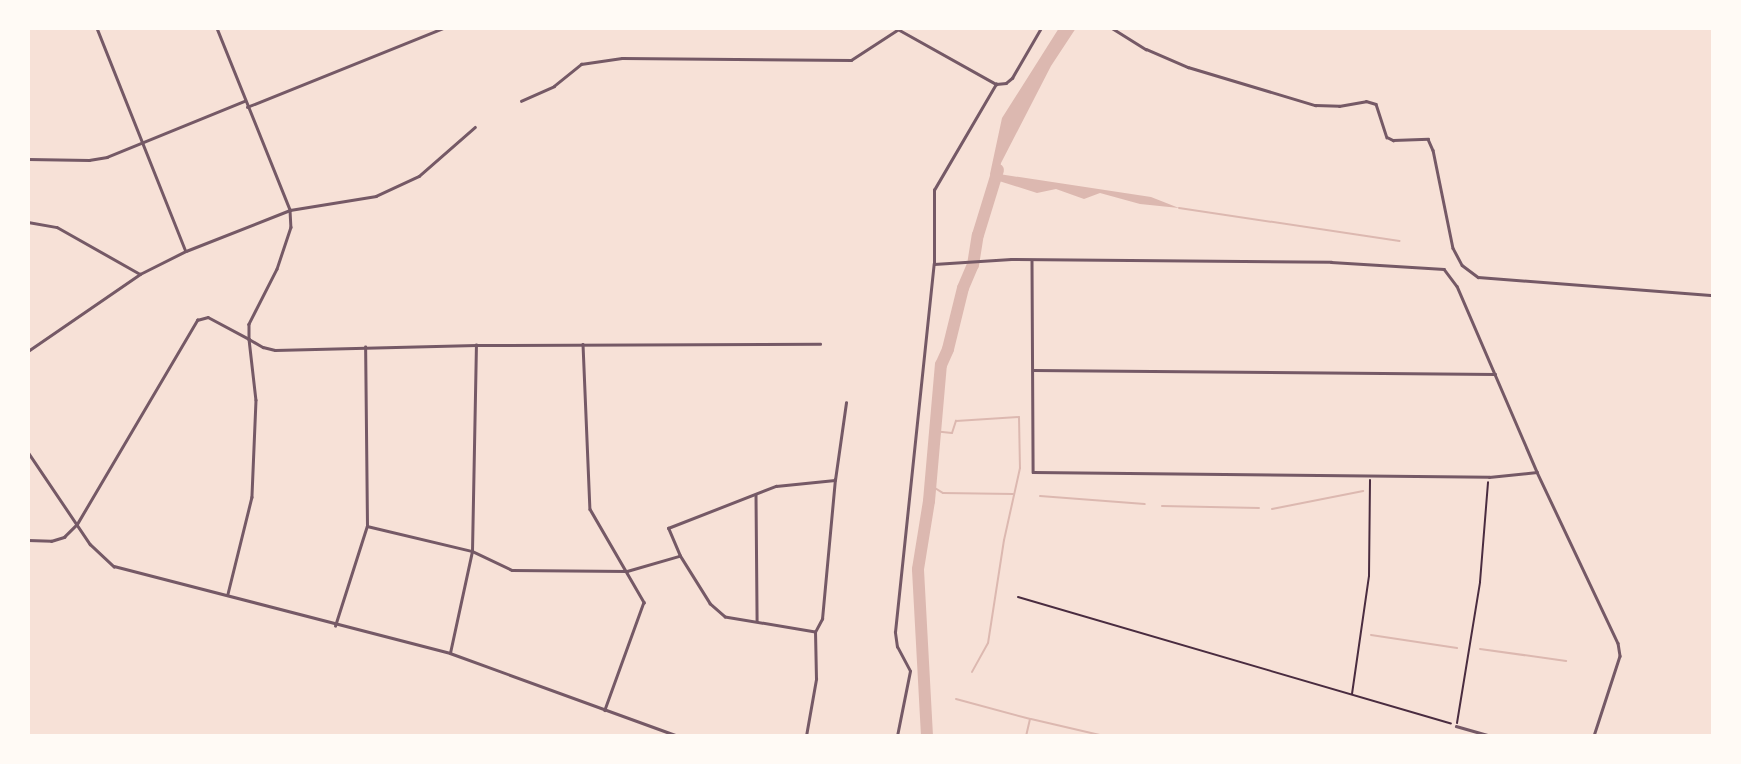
<!DOCTYPE html>
<style>
body{margin:0}
#map{position:relative;width:1741px;height:764px;overflow:hidden;background:#f7e1d7;font-family:"Roboto Condensed",sans-serif}
div>[style]{position:absolute}
[style*='--x']{left:calc(var(--x)*1px);top:calc(var(--y)*1px);width:calc(var(--w)*1px);rotate:calc(var(--a)*1deg)}
.water>*{inset:0;background:#dcb8b0}
.stream>*{height:2px;margin:-1px;padding:0 1px;transform-origin:1px;border-radius:1px;background:#dcb8b0}
.river>*{height:12px;margin:-6px;padding:0 6px;transform-origin:6px;border-radius:6px;background:#dcb8b0}
.path>*{height:2px;margin:-1px;padding:0 1px;transform-origin:1px;border-radius:1px;background:#4a2c40}
.minor>*{height:2.5px;margin:-1.25px;padding:0 1.25px;transform-origin:1.25px;border-radius:1.25px;background:#755966}
span{translate:-50% -50%;white-space:nowrap;text-align:center;line-height:1.15;-webkit-text-stroke:7px #fffaf5;paint-order:stroke}
.frame{position:absolute;inset:0;border:30px solid #fffaf5;pointer-events:none}
</style>
<div id="map">
<div class="water">
<div style="clip-path:polygon(1059px 28px,1076px 28px,1051px 66px,1001px 163px,999px 174px,1151px 197px,1179px 208px,1140px 204px,1100px 193px,1084px 199px,1056px 189px,1037px 193px,999px 181px,994px 184px,990px 174px,1002px 118px)"></div>
</div>
<div class="stream">
<div style="--x:1179;--y:208;--w:223;--a:8.5"></div>
<div style="--x:933;--y:431;--w:19;--a:6"></div>
<div style="--x:952;--y:433;--w:13;--a:-72"></div>
<div style="--x:956;--y:421;--w:63;--a:-3.6"></div>
<div style="--x:1019;--y:417;--w:51;--a:88.9"></div>
<div style="--x:1020;--y:468;--w:74;--a:102.5"></div>
<div style="--x:1004;--y:540;--w:104;--a:98.8"></div>
<div style="--x:988;--y:643;--w:33;--a:119"></div>
<div style="--x:930;--y:485;--w:15;--a:32"></div>
<div style="--x:943;--y:493;--w:70;--a:0.8"></div>
<div style="--x:1040;--y:496;--w:105;--a:4.4"></div>
<div style="--x:1162;--y:506;--w:97;--a:1.2"></div>
<div style="--x:1272;--y:509;--w:93;--a:-11.2"></div>
<div style="--x:1371;--y:635;--w:87;--a:8.6"></div>
<div style="--x:1480;--y:649;--w:87;--a:7.9"></div>
<div style="--x:956;--y:699;--w:77;--a:15.1"></div>
<div style="--x:1030;--y:719;--w:17;--a:103"></div>
<div style="--x:1031;--y:719;--w:75;--a:13.1"></div>
</div>
<div class="river">
<div style="--x:927;--y:736;--w:167;--a:-93.1"></div>
<div style="--x:918;--y:569;--w:69;--a:-80.8"></div>
<div style="--x:929;--y:501;--w:137;--a:-85"></div>
<div style="--x:941;--y:365;--w:17;--a:-66"></div>
<div style="--x:948;--y:349;--w:63;--a:-76.2"></div>
<div style="--x:963;--y:288;--w:25;--a:-67"></div>
<div style="--x:973;--y:265;--w:30;--a:-81"></div>
<div style="--x:978;--y:235;--w:68;--a:-72.9"></div>
</div>
<div class="path">
<div style="--x:1018;--y:597;--w:451;--a:16.3"></div>
<div style="--x:1352;--y:694;--w:119;--a:-81.8"></div>
<div style="--x:1369;--y:576;--w:96;--a:-89.4"></div>
<div style="--x:1457;--y:723;--w:143;--a:-80.7"></div>
<div style="--x:1480;--y:582;--w:100;--a:-85.4"></div>
</div>
<div class="minor">
<div style="--x:97;--y:28;--w:238;--a:68.3"></div>
<div style="--x:217;--y:28;--w:196;--a:68.1"></div>
<div style="--x:290;--y:210;--w:17;--a:87"></div>
<div style="--x:291;--y:227;--w:44;--a:108.4"></div>
<div style="--x:277;--y:269;--w:62;--a:117"></div>
<div style="--x:249;--y:324;--w:15;--a:90"></div>
<div style="--x:249;--y:339;--w:16;--a:30"></div>
<div style="--x:263;--y:347;--w:12;--a:14"></div>
<div style="--x:275;--y:350;--w:201;--a:-1.4"></div>
<div style="--x:476;--y:345;--w:344;--a:-0.2"></div>
<div style="--x:896;--y:28;--w:115;--a:29.2"></div>
<div style="--x:1112;--y:28;--w:40;--a:32"></div>
<div style="--x:1146;--y:49;--w:46;--a:23.2"></div>
<div style="--x:1188;--y:67;--w:133;--a:16.7"></div>
<div style="--x:1315;--y:105;--w:24;--a:2"></div>
<div style="--x:1339;--y:106;--w:27;--a:-10"></div>
<div style="--x:1366;--y:101;--w:10;--a:17"></div>
<div style="--x:1376;--y:104;--w:35;--a:72"></div>
<div style="--x:1387;--y:137;--w:7;--a:27"></div>
<div style="--x:1393;--y:140;--w:35;--a:-2"></div>
<div style="--x:1428;--y:139;--w:12;--a:66"></div>
<div style="--x:1433;--y:150;--w:100;--a:78.5"></div>
<div style="--x:1453;--y:248;--w:19;--a:62"></div>
<div style="--x:1462;--y:265;--w:20;--a:37"></div>
<div style="--x:1478;--y:277;--w:236;--a:4.4"></div>
<div style="--x:996;--y:84;--w:10;--a:-6"></div>
<div style="--x:1006;--y:83;--w:8;--a:-40"></div>
<div style="--x:1012;--y:78;--w:58;--a:-59.9"></div>
<div style="--x:521;--y:101;--w:36;--a:-24"></div>
<div style="--x:554;--y:86;--w:35;--a:-39"></div>
<div style="--x:581;--y:64;--w:41;--a:-8.3"></div>
<div style="--x:622;--y:58;--w:229;--a:0.5"></div>
<div style="--x:851;--y:60;--w:55;--a:-33.1"></div>
<div style="--x:247;--y:107;--w:212;--a:-21.9"></div>
<div style="--x:28;--y:159;--w:61;--a:0.9"></div>
<div style="--x:89;--y:160;--w:18;--a:-9"></div>
<div style="--x:107;--y:157;--w:148;--a:-22.2"></div>
<div style="--x:28;--y:222;--w:29;--a:10"></div>
<div style="--x:57;--y:227;--w:95;--a:29.5"></div>
<div style="--x:1032;--y:261;--w:211;--a:89.7"></div>
<div style="--x:1033;--y:472;--w:456;--a:0.6"></div>
<div style="--x:1489;--y:477;--w:48;--a:-5.9"></div>
<div style="--x:934;--y:264;--w:77;--a:-3.7"></div>
<div style="--x:1011;--y:259;--w:320;--a:0.5"></div>
<div style="--x:1331;--y:262;--w:113;--a:3.5"></div>
<div style="--x:1444;--y:269;--w:21;--a:53"></div>
<div style="--x:1457;--y:286;--w:202;--a:66.7"></div>
<div style="--x:1537;--y:472;--w:189;--a:64.7"></div>
<div style="--x:1618;--y:643;--w:13;--a:81"></div>
<div style="--x:1620;--y:656;--w:84;--a:108"></div>
<div style="--x:583;--y:344;--w:165;--a:87.6"></div>
<div style="--x:590;--y:509;--w:108;--a:59.9"></div>
<div style="--x:644;--y:602;--w:115;--a:109.9"></div>
<div style="--x:28;--y:351;--w:136;--a:-34.5"></div>
<div style="--x:140;--y:274;--w:51;--a:-26.6"></div>
<div style="--x:186;--y:251;--w:112;--a:-21.5"></div>
<div style="--x:290;--y:210;--w:87;--a:-9.2"></div>
<div style="--x:376;--y:196;--w:47;--a:-24.9"></div>
<div style="--x:419;--y:176;--w:74;--a:-41.2"></div>
<div style="--x:1033;--y:370;--w:462;--a:0.5"></div>
<div style="--x:28;--y:452;--w:111;--a:56"></div>
<div style="--x:90;--y:544;--w:33;--a:43"></div>
<div style="--x:114;--y:566;--w:347;--a:14.5"></div>
<div style="--x:450;--y:653;--w:243;--a:20"></div>
<div style="--x:756;--y:495;--w:126;--a:89.5"></div>
<div style="--x:367;--y:526;--w:108;--a:13.4"></div>
<div style="--x:472;--y:551;--w:44;--a:25.4"></div>
<div style="--x:512;--y:570;--w:115;--a:0.5"></div>
<div style="--x:627;--y:571;--w:54;--a:-16.1"></div>
<div style="--x:28;--y:540;--w:23;--a:2"></div>
<div style="--x:51;--y:541;--w:14;--a:-17"></div>
<div style="--x:64;--y:537;--w:18;--a:-45"></div>
<div style="--x:77;--y:524;--w:237;--a:-59.5"></div>
<div style="--x:197;--y:320;--w:11;--a:-15"></div>
<div style="--x:208;--y:317;--w:47;--a:28.2"></div>
<div style="--x:249;--y:339;--w:61;--a:83.5"></div>
<div style="--x:256;--y:400;--w:97;--a:92.4"></div>
<div style="--x:252;--y:497;--w:100;--a:103.9"></div>
<div style="--x:335;--y:626;--w:105;--a:-72.3"></div>
<div style="--x:367;--y:526;--w:179;--a:-90.6"></div>
<div style="--x:815;--y:632;--w:91;--a:-170.5"></div>
<div style="--x:725;--y:617;--w:20;--a:-139"></div>
<div style="--x:710;--y:604;--w:57;--a:-122"></div>
<div style="--x:680;--y:556;--w:30;--a:-113"></div>
<div style="--x:668;--y:528;--w:116;--a:-21.3"></div>
<div style="--x:776;--y:486;--w:59;--a:-5.8"></div>
<div style="--x:450;--y:653;--w:104;--a:-77.8"></div>
<div style="--x:472;--y:551;--w:206;--a:-88.9"></div>
<div style="--x:1456;--y:726;--w:36;--a:16"></div>
<div style="--x:806;--y:736;--w:58;--a:-80"></div>
<div style="--x:816;--y:679;--w:47;--a:-91.2"></div>
<div style="--x:815;--y:632;--w:15;--a:-62"></div>
<div style="--x:822;--y:619;--w:140;--a:-84.7"></div>
<div style="--x:835;--y:480;--w:78;--a:-81.9"></div>
<div style="--x:897;--y:736;--w:66;--a:-78.7"></div>
<div style="--x:910;--y:671;--w:27;--a:-118"></div>
<div style="--x:897;--y:647;--w:15;--a:-98"></div>
<div style="--x:895;--y:632;--w:370;--a:-84"></div>
<div style="--x:934;--y:264;--w:74;--a:-90"></div>
<div style="--x:934;--y:190;--w:123;--a:-59.7"></div>
</div>
<div class="frame"></div>
</div>
